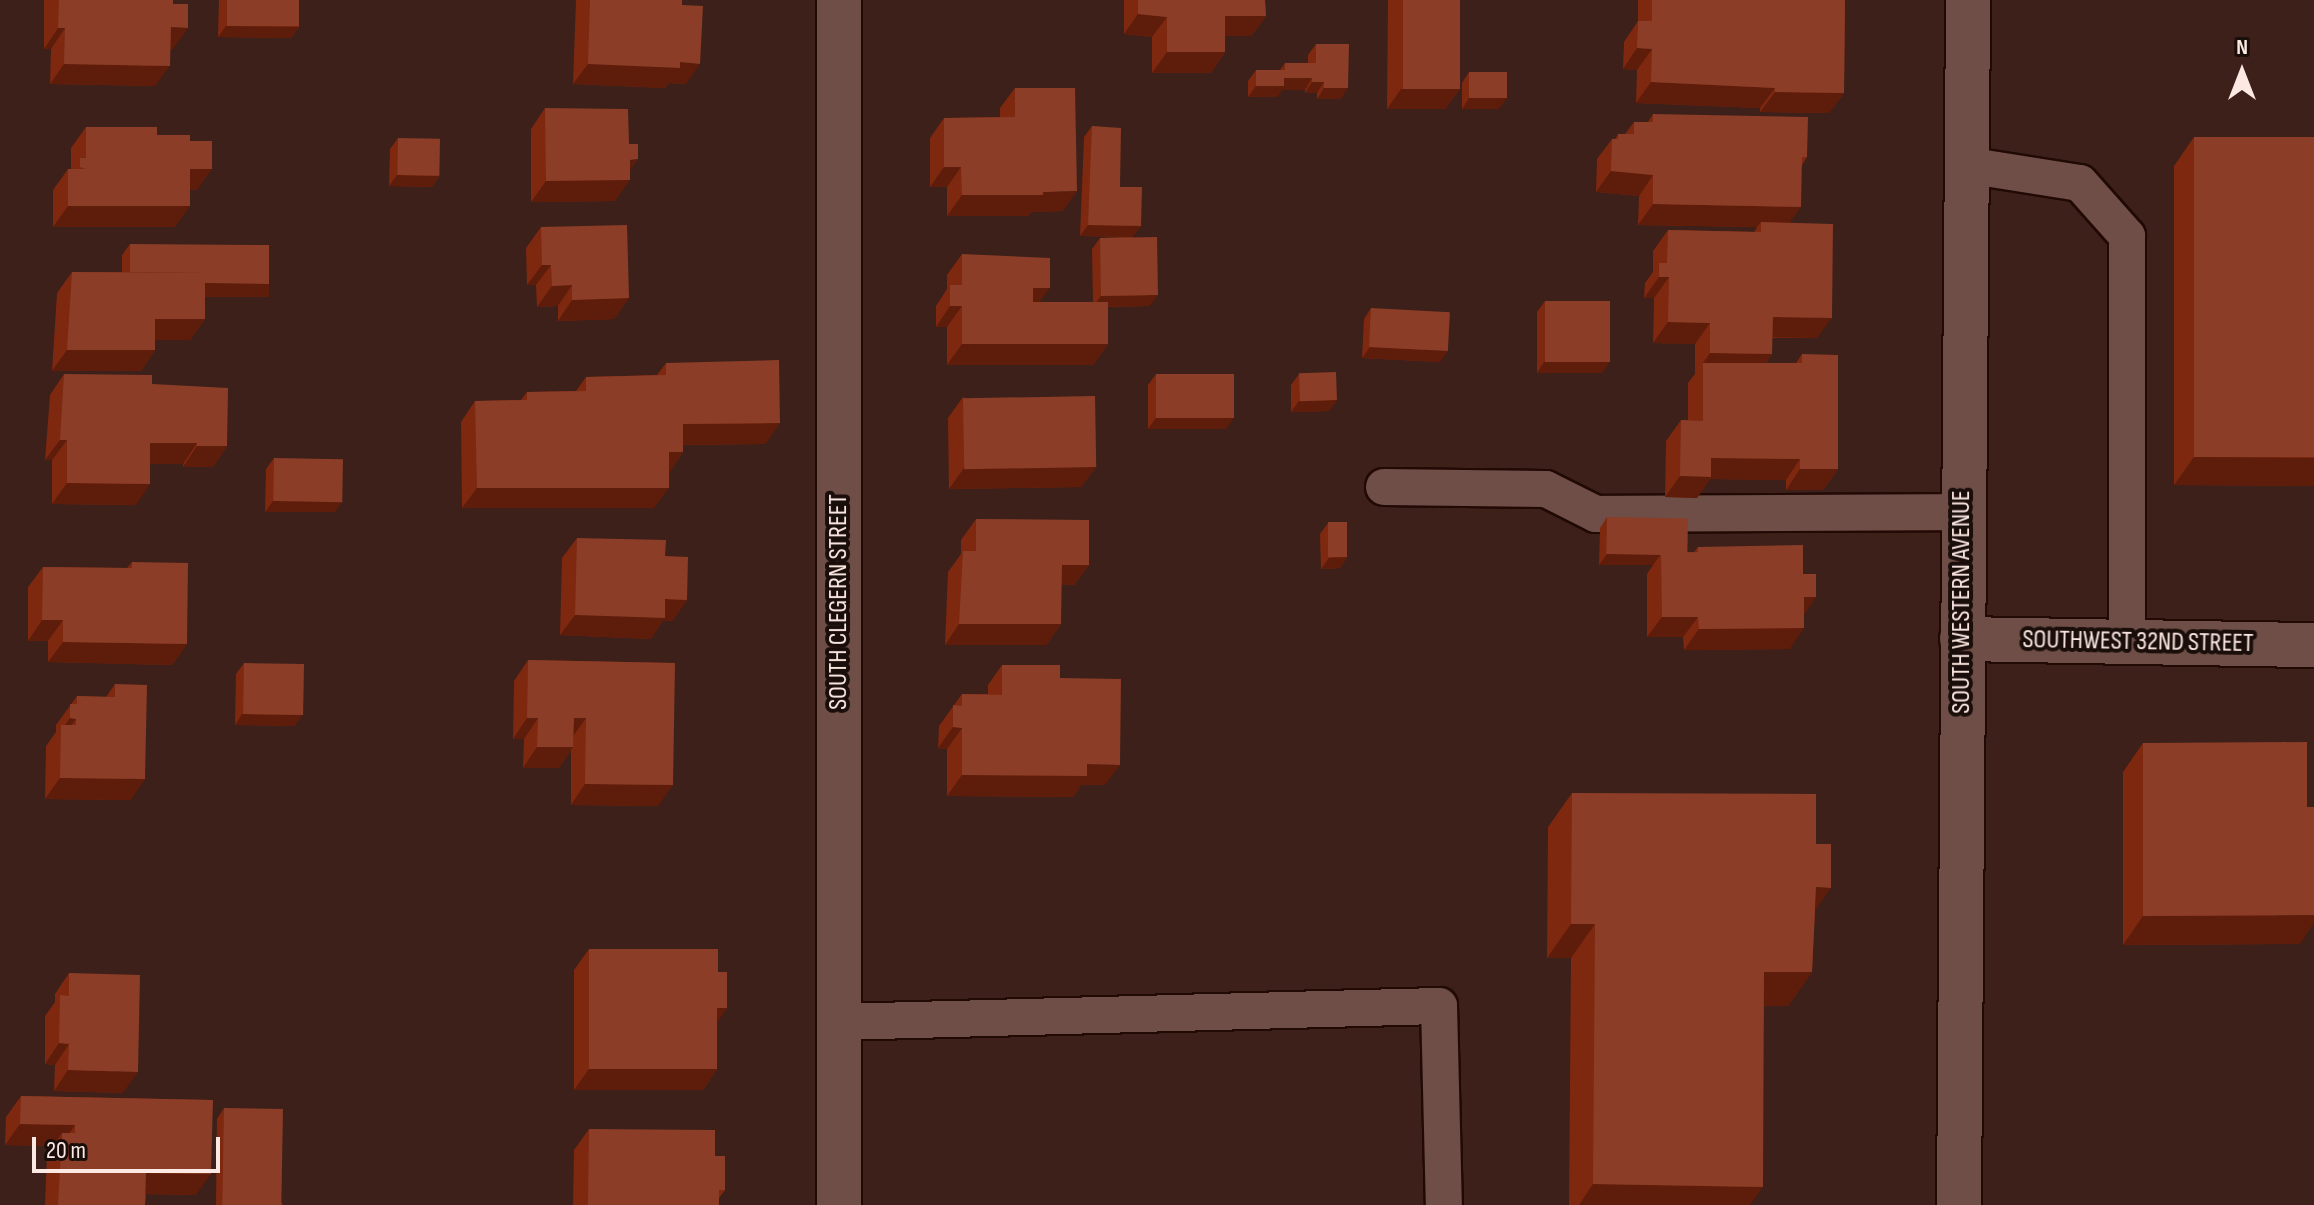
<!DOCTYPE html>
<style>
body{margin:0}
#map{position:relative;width:2314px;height:1205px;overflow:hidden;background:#3c2019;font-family:"Sofia Sans Condensed",sans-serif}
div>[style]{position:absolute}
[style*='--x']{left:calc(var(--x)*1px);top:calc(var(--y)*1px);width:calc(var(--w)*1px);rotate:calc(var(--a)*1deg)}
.roads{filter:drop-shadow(2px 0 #210904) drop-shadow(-2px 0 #210904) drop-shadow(0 2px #210904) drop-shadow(0 -2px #210904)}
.lane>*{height:36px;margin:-18px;padding:0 18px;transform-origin:18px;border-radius:18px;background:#6e4e46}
.street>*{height:44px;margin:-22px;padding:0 22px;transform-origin:22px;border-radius:22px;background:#6e4e46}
.secondary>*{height:44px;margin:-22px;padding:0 22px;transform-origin:22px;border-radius:22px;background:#6e4e46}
.wall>*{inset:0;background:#7e2810}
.shaded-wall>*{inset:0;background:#5e1c0a;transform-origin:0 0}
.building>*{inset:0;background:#8b3d27;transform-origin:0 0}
span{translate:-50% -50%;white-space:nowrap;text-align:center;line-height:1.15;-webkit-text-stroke:8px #1a0e0a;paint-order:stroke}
.street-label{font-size:26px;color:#fde9e4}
.north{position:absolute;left:2202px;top:32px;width:80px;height:80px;-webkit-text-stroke:6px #1a0e0a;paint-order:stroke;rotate:0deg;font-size:22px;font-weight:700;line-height:32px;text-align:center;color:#fde9e4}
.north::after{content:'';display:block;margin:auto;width:28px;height:36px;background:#fde9e4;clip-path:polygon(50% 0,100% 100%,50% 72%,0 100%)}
.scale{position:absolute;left:32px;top:1137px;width:188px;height:36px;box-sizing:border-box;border:4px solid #fde9e4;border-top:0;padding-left:10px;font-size:24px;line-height:28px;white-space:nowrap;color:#fde9e4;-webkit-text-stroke:6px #1a0e0a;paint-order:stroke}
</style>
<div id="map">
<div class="roads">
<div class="lane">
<div style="--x:1966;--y:165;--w:115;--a:9"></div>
<div style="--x:2080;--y:183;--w:71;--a:48.4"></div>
<div style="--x:2127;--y:236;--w:406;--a:90"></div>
<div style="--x:1384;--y:487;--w:162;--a:0.7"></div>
<div style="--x:1546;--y:489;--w:56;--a:26.6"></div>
<div style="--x:1596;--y:514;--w:367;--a:-0.3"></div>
<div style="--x:839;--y:1022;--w:600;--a:-1.53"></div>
<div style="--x:1439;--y:1006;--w:199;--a:88.6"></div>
</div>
<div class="street">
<div style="--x:839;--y:0;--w:1205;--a:90"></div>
<div style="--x:1962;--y:639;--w:352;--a:1"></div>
</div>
<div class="secondary">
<div style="--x:1959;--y:1205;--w:1205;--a:-89.57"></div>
</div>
</div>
<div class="wall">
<div style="clip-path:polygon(44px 0,173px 0,173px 49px,170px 49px,155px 86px,50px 84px,51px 49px,44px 49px)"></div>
<div style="clip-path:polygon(219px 0,299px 0,299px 27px,291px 38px,218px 37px)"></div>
<div style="clip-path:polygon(576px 0,682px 0,686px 84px,669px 83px,665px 88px,573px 84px)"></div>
<div style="clip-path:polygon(1124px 0,1265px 0,1266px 16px,1251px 36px,1225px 36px,1225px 52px,1211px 73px,1152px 73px,1152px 37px,1124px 34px)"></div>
<div style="clip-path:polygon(1388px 0,1460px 0,1460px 89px,1445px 109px,1387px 109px)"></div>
<div style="clip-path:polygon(1638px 0,1845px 0,1844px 93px,1829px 113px,1760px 112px,1760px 108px,1636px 103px,1637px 70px,1623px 69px,1624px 42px,1638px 21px)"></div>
<div style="clip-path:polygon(1316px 44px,1341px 99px,1317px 99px,1317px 93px,1305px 93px,1305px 90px,1282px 90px,1277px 97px,1248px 97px,1248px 81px,1256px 70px,1280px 70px,1285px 63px,1308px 63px,1308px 55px)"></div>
<div style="clip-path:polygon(1469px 72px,1499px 109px,1462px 109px,1462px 83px)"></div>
<div style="clip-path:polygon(1015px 88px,1063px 211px,1031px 212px,1028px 216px,947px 216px,947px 187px,930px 187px,930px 138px,944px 118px,1000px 117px,1000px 108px)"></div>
<div style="clip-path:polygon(545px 108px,630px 172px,615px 201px,531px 202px,531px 129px)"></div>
<div style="clip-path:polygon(1653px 114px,1807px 157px,1802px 165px,1790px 223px,1817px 338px,1772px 338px,1772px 354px,1766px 363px,1796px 363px,1802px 354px,1838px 469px,1823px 490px,1786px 490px,1786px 480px,1710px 479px,1697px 498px,1665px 497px,1666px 441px,1681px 420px,1688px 420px,1688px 383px,1695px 374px,1695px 344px,1653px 343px,1654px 298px,1644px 298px,1645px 283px,1653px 272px,1653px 251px,1668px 230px,1754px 232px,1757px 227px,1638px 225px,1639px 196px,1596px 192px,1597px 159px,1612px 139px,1615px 139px,1618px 134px,1625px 134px,1634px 122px,1648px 122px)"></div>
<div style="clip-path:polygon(1092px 126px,1120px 187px,1150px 306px,1108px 307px,1108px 344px,1093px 365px,947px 365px,947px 327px,936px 327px,936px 306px,947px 289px,947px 275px,962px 254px,1040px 302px,1093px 302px,1092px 249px,1100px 238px,1128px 237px,1080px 236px,1084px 137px)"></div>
<div style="clip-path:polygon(86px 127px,190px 141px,197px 190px,190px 190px,175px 227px,53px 227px,53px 190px,68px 169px,71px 169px,71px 148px)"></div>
<div style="clip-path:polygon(2194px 137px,2314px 137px,2314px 486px,2174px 485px,2174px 166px)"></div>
<div style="clip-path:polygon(398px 138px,439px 176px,432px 187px,389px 186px,390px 149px)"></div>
<div style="clip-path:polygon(541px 227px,629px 298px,614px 319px,558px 321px,558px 306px,537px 307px,536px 285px,527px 285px,526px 248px)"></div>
<div style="clip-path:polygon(130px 244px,269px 284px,261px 295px,205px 294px,205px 319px,190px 340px,155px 340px,155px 350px,141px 371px,52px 371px,57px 293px,72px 272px,122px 272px,122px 255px)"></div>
<div style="clip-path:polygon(1545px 301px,1602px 373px,1537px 373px,1537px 312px)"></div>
<div style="clip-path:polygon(1371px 308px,1440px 362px,1362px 358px,1364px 319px)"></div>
<div style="clip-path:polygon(666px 363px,780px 423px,765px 444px,683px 445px,683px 452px,669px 473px,654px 508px,462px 508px,461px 422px,475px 401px,521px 400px,527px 392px,576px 391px,586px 377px,657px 375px)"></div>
<div style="clip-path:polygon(64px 374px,152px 384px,227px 446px,213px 467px,183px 467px,183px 464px,150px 464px,136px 505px,52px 504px,52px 460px,45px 460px,50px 395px)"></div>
<div style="clip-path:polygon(1156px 374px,1226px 429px,1148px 429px,1148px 385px)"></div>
<div style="clip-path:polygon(1299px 374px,1337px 400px,1329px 411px,1291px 412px,1291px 385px)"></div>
<div style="clip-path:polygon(963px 397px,1096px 467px,1081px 487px,949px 489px,948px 418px)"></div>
<div style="clip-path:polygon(274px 458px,335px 512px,265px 512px,266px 469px)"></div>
<div style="clip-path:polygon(1607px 517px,1688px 552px,1694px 552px,1698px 547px,1803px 574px,1816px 597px,1804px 614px,1790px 649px,1684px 650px,1683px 637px,1647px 637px,1647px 574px,1653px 565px,1599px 565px,1600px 528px)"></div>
<div style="clip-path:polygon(976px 519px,1089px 565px,1074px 585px,1061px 585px,1061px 624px,1046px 645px,945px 645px,948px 572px,961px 554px,961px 540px)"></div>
<div style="clip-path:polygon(1328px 523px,1347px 557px,1340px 568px,1321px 569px,1320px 534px)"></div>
<div style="clip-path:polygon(577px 538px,665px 556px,687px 600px,672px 621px,663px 620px,651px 639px,560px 635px,562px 558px)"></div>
<div style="clip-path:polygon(132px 562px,187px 644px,172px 665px,48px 662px,48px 641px,28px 641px,28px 587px,43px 567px,127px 568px)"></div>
<div style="clip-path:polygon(528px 660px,675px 663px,658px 806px,571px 805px,571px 750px,559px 768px,523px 768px,524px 739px,513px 739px,514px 681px)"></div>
<div style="clip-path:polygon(244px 663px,302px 715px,294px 726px,235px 725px,236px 674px)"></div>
<div style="clip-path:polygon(1002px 665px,1060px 678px,1105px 785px,1081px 785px,1073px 797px,947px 796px,947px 749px,938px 748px,939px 726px,962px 694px,988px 694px,988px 685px)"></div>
<div style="clip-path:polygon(115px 684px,131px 800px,45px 799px,46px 746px,56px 732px,56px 725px,77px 696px,106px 697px)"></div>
<div style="clip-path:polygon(2143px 743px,2300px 944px,2123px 945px,2123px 772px)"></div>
<div style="clip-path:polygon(1572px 793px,1815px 911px,1812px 972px,1788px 1006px,1764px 1006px,1750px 1205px,1569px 1205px,1571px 958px,1547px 958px,1548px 827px)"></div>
<div style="clip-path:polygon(589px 949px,718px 972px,727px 1008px,717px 1022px,717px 1069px,703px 1090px,574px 1090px,574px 970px)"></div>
<div style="clip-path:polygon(69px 973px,123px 1093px,54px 1091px,55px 1065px,45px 1064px,45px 1016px,55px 1002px,55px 994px)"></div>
<div style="clip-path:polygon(21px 1096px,213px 1100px,196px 1195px,146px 1194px,145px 1205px,45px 1205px,47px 1154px,53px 1146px,5px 1145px,6px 1117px)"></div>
<div style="clip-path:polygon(224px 1108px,283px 1205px,216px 1205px,217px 1119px)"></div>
<div style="clip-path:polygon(589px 1129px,715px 1156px,725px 1190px,719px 1198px,719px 1205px,573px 1205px,574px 1150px)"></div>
</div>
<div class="shaded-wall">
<div style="clip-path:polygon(1138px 14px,1167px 17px,1152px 37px,1124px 34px)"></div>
<div style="clip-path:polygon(1225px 16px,1266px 16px,1251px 36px,1211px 36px)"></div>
<div style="clip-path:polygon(226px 26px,299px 27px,291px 38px,218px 37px)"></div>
<div style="clip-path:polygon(171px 27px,188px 28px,173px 49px,156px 48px)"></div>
<div style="clip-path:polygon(58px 28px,65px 28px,51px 49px,44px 49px)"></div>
<div style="clip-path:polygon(1637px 48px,1652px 49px,1637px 70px,1623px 69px)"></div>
<div style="clip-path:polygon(1167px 52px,1225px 52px,1211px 73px,1152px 73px)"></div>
<div style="clip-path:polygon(680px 62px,700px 64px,686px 84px,669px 83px,665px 88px,573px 84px,588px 64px)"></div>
<div style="clip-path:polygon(64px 64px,170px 66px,155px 86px,50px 84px)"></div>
<div style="clip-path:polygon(1284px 78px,1312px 78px,1305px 90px,1282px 90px,1277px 97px,1248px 97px,1256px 86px)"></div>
<div style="clip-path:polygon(1312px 82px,1324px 82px,1317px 93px,1305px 93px)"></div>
<div style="clip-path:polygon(1651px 82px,1775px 88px,1760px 108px,1636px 103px)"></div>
<div style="clip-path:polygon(1324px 88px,1348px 88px,1341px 99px,1317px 99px)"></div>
<div style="clip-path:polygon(1401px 89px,1460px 89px,1445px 109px,1387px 109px)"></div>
<div style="clip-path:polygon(1775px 92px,1844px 93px,1829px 113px,1760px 112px)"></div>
<div style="clip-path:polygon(1469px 98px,1507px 98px,1499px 109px,1462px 109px)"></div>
<div style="clip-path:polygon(638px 159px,623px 180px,630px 180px,615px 201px,531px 202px,546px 181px)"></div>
<div style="clip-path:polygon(944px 167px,961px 167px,947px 187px,930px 187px)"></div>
<div style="clip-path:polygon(190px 169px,212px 169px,197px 190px,176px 190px)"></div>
<div style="clip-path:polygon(1611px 171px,1653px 175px,1639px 196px,1596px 192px)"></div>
<div style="clip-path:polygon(397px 175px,439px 176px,432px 187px,389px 186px)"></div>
<div style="clip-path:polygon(1077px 191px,1063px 211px,1031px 212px,1028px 216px,947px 216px,962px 195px)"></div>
<div style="clip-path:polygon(1653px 204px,1801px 207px,1786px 228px,1761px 222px,1757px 227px,1638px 225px)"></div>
<div style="clip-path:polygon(68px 206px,190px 206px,175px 227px,53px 227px)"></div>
<div style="clip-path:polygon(1088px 225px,1141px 226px,1133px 237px,1080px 236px)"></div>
<div style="clip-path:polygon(542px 265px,551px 265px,536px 285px,527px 285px)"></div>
<div style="clip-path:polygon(1659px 277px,1669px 277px,1654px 298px,1644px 298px)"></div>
<div style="left:130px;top:283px;width:139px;height:14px"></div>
<div style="clip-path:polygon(572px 285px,558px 306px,537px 307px,552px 286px)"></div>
<div style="clip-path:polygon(1033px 288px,1050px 288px,1035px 308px,1018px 308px)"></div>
<div style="clip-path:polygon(1158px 295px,1150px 306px,1093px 307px,1101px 296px)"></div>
<div style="clip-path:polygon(629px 298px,614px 319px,558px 321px,572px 300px)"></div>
<div style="clip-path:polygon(950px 306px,962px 306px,947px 327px,936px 327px)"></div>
<div style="clip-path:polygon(1773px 317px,1832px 318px,1817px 338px,1758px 337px)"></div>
<div style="clip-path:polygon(155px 319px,205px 319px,190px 340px,141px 340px)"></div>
<div style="clip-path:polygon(1668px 322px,1710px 323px,1695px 344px,1653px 343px)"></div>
<div style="clip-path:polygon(962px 344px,1108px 344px,1093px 365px,947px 365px)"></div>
<div style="clip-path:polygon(1370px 347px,1448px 351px,1440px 362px,1362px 358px)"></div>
<div style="clip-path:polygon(67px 350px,155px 350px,141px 371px,52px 371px)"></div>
<div style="clip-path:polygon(1710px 353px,1772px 354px,1757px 375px,1703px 363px)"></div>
<div style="clip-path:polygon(1544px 362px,1610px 362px,1602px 373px,1537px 373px)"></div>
<div style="clip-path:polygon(1337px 400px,1329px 411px,1291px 412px,1299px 401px)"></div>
<div style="clip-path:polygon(1156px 418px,1234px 418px,1226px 429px,1148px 429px)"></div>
<div style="clip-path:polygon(780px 423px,765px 444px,669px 445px,683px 424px)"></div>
<div style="clip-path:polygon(60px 440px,67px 440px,52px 460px,45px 460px)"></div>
<div style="clip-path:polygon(150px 443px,197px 443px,183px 464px,136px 464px)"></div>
<div style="clip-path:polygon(197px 446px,227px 446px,213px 467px,183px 467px)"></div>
<div style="clip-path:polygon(669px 452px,683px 452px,669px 473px)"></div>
<div style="clip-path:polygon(2194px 457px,2314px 458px,2314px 486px,2174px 485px)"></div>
<div style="clip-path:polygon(1711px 458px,1800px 459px,1786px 480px,1710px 479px,1697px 498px,1665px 497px,1680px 476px)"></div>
<div style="clip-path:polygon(1096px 467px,1081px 487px,949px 489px,964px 468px)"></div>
<div style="clip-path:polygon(1800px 469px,1838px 469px,1823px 490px,1786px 490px)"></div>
<div style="clip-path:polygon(67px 483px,150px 484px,136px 505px,52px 504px)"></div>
<div style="clip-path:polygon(477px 488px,669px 488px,654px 508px,462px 508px)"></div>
<div style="clip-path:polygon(273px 501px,343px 501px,335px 512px,265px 512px)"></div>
<div style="clip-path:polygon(1607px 554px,1661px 554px,1653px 565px,1599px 565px)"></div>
<div style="clip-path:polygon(1347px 557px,1340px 568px,1321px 569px,1329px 558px)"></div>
<div style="clip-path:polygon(1062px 565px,1089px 565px,1074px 585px,1047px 585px)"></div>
<div style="clip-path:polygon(1804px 597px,1816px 597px,1802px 618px)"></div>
<div style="clip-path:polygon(665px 599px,687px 600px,672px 621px,663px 620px,651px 639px,560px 635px,575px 615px)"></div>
<div style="clip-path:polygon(1662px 617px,1698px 617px,1683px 637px,1647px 637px)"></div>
<div style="clip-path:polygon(42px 620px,63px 620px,48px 641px,28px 641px)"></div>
<div style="clip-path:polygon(959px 624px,1061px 624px,1046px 645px,945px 645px)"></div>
<div style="clip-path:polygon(1804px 628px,1790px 649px,1684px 650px,1699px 629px)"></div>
<div style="clip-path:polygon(63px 642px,187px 644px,172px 665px,48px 662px)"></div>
<div style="clip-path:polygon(242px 714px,302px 715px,294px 726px,235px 725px)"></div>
<div style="clip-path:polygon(70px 718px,76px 719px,62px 740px,61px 731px)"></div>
<div style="clip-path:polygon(527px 718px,538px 718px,524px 739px,513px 739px)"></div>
<div style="clip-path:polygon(574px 718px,586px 718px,571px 739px)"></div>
<div style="clip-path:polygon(953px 727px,962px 728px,947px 749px,938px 748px)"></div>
<div style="clip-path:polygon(537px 747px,573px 747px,559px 768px,523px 768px)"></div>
<div style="clip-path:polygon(1087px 764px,1120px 765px,1105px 785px,1081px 785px,1073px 797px,947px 796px,962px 775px)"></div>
<div style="clip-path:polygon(60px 778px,145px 779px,131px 800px,45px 799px)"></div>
<div style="clip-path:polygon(585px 784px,673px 785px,658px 806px,571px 805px)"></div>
<div style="clip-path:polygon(1816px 887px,1831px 888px,1807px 922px)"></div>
<div style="clip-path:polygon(2314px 915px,2314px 923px,2300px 944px,2123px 945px,2143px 916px)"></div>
<div style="clip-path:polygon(1571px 924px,1595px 924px,1571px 958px,1547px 958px)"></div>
<div style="clip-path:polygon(1764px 972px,1812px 972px,1788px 1006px,1740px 1006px)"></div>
<div style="clip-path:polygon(717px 1008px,727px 1008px,712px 1029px)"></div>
<div style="clip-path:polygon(59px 1043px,69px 1044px,55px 1065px,45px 1064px)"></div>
<div style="clip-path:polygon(589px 1069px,717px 1069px,703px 1090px,574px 1090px)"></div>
<div style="clip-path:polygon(68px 1070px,138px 1072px,123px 1093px,54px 1091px)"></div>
<div style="clip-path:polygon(20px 1124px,75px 1125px,61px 1145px,62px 1133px,53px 1146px,5px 1145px)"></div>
<div style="clip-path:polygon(146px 1173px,211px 1174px,196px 1195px,132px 1194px)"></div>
<div style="clip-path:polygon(1593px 1184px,1763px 1187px,1750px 1205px,1579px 1205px)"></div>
</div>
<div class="building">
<div style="clip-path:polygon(59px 0,173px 0,173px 4px,188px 4px,188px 28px,171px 27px,170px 66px,64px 64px,65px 28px,58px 28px)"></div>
<div style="left:227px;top:0;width:72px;height:26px"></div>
<div style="clip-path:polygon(590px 0,682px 0,682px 5px,703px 6px,700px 64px,680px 62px,680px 68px,588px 64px)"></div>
<div style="clip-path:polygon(1138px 0,1265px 0,1266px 16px,1225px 16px,1225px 52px,1167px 52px,1167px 17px,1138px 14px)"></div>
<div style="left:1403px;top:0;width:57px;height:89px"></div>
<div style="clip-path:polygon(1652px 0,1845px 0,1844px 93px,1775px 92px,1775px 88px,1651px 82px,1652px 49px,1637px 48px,1638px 21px,1652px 21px)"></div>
<div style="clip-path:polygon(1316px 44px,1349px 44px,1348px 88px,1324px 88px,1324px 82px,1312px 82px,1312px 78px,1284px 78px,1284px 86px,1256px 86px,1256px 70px,1285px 70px,1285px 63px,1316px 63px)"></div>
<div style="left:1469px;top:72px;width:38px;height:26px"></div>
<div style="clip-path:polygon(1015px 88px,1075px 88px,1077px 191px,1043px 192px,1043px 195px,962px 195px,961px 167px,944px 167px,944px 118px,1015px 117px)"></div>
<div style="clip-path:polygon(545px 108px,628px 109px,629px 144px,638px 144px,638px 159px,630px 160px,630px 180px,546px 181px)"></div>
<div style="clip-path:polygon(1653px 114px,1808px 117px,1807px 157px,1802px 157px,1801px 207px,1653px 204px,1653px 175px,1611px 171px,1612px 139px,1618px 139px,1618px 134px,1634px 134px,1634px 122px,1653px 122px)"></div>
<div style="clip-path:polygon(1092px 126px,1121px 128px,1120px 187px,1142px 187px,1141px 226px,1088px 225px)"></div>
<div style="clip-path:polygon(86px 127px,157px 127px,157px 135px,190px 135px,190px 141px,212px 141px,212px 169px,190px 169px,190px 206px,68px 206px,68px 169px,86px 169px,80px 167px,80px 158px,86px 158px)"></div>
<div style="left:2194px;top:137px;width:120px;height:320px"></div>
<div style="left:398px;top:138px;width:42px;height:37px;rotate:1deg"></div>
<div style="clip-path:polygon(1761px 222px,1833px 224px,1832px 318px,1773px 317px,1772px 354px,1710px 353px,1710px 323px,1668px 322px,1669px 277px,1659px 277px,1659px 263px,1667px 263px,1668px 230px,1761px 232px)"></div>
<div style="clip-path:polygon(627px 225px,629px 298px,572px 300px,572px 285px,552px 286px,551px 265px,542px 265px,541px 227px)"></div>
<div style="left:1157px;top:237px;width:58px;height:57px;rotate:89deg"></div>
<div style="clip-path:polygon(130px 244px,269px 245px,269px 284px,205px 283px,205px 273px,130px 272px)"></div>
<div style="clip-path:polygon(962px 254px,1050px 258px,1050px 288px,1033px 288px,1033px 302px,1108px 302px,1108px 344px,962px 344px,962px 306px,950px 306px,950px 285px,962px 285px)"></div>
<div style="clip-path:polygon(72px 272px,205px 273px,205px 319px,155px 319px,155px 350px,67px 350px)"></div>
<div style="left:1545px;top:301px;width:65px;height:61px"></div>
<div style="left:1371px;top:308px;width:79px;height:39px;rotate:3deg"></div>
<div style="clip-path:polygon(1802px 354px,1838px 355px,1838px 469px,1800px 469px,1800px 459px,1711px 458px,1711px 477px,1680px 476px,1681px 420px,1703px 421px,1703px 363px,1802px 363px)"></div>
<div style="clip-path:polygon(779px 360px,780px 423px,683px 424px,683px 452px,669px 452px,669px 488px,477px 488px,475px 401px,527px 400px,527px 392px,586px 391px,586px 377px,666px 375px,666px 363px)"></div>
<div style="left:1336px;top:372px;width:28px;height:37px;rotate:88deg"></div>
<div style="clip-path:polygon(64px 374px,152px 375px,152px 384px,228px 388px,227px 446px,197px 446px,197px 443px,150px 443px,150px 484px,67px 483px,67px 440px,60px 440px)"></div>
<div style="left:1156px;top:374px;width:78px;height:44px"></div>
<div style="left:1095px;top:396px;width:71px;height:132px;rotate:89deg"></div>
<div style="left:274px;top:458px;width:69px;height:43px;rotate:1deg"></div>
<div style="left:1607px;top:517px;width:81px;height:37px;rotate:1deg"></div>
<div style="clip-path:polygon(976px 519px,1089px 520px,1089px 565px,1062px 565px,1061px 624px,959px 624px,963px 551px,976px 551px)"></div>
<div style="left:1347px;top:522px;width:35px;height:19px;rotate:90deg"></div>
<div style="clip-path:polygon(577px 538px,666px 540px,665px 556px,688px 557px,687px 600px,665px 599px,665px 618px,575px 615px)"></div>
<div style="clip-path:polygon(1803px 545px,1803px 574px,1816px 574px,1816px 597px,1804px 597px,1804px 628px,1699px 629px,1698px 617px,1662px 617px,1661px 553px,1698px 552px,1698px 547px)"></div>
<div style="clip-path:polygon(132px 562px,188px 563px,187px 644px,63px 642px,63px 620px,42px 620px,43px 567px,132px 568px)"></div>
<div style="clip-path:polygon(528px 660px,675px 663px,673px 785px,585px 784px,586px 718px,574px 718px,573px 747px,537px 747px,538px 718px,527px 718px)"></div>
<div style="left:244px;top:663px;width:60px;height:51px;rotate:1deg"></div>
<div style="clip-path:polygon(1002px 665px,1060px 665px,1060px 678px,1121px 679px,1120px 765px,1087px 764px,1087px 776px,962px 775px,962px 728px,953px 727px,953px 705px,962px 706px,962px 694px,1002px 695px)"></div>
<div style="clip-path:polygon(115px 684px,147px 685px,145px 779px,60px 778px,61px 725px,76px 725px,76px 719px,70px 718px,70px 704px,77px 704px,77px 696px,115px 697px)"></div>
<div style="clip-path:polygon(2307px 742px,2307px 807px,2314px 807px,2314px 915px,2143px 916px,2143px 743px)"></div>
<div style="clip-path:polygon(1572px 793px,1816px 794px,1816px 844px,1831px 844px,1831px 888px,1816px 887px,1812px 972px,1764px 972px,1763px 1187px,1593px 1184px,1595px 924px,1571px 924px)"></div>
<div style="clip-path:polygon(589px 949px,718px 949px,718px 972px,727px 972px,727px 1008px,717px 1008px,717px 1069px,589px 1069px)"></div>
<div style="clip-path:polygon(69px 973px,140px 975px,138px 1072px,68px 1070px,69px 1044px,59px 1043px,60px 995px,69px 996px)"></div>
<div style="clip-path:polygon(21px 1096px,213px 1100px,211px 1174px,146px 1173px,145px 1205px,58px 1205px,62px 1133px,75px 1133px,75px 1125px,20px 1124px)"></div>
<div style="left:224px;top:1108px;width:59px;height:97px;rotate:1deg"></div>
<div style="clip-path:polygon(589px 1129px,715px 1130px,715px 1156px,725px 1156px,725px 1190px,719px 1190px,719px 1205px,588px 1205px)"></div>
</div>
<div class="street-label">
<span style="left:839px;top:602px;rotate:-90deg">SOUTH CLEGERN STREET</span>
<span style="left:1962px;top:602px;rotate:-90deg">SOUTH WESTERN AVENUE</span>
<span style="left:2138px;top:642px;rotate:1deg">SOUTHWEST 32ND STREET</span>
</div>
<div class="north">N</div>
<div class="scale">20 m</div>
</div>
